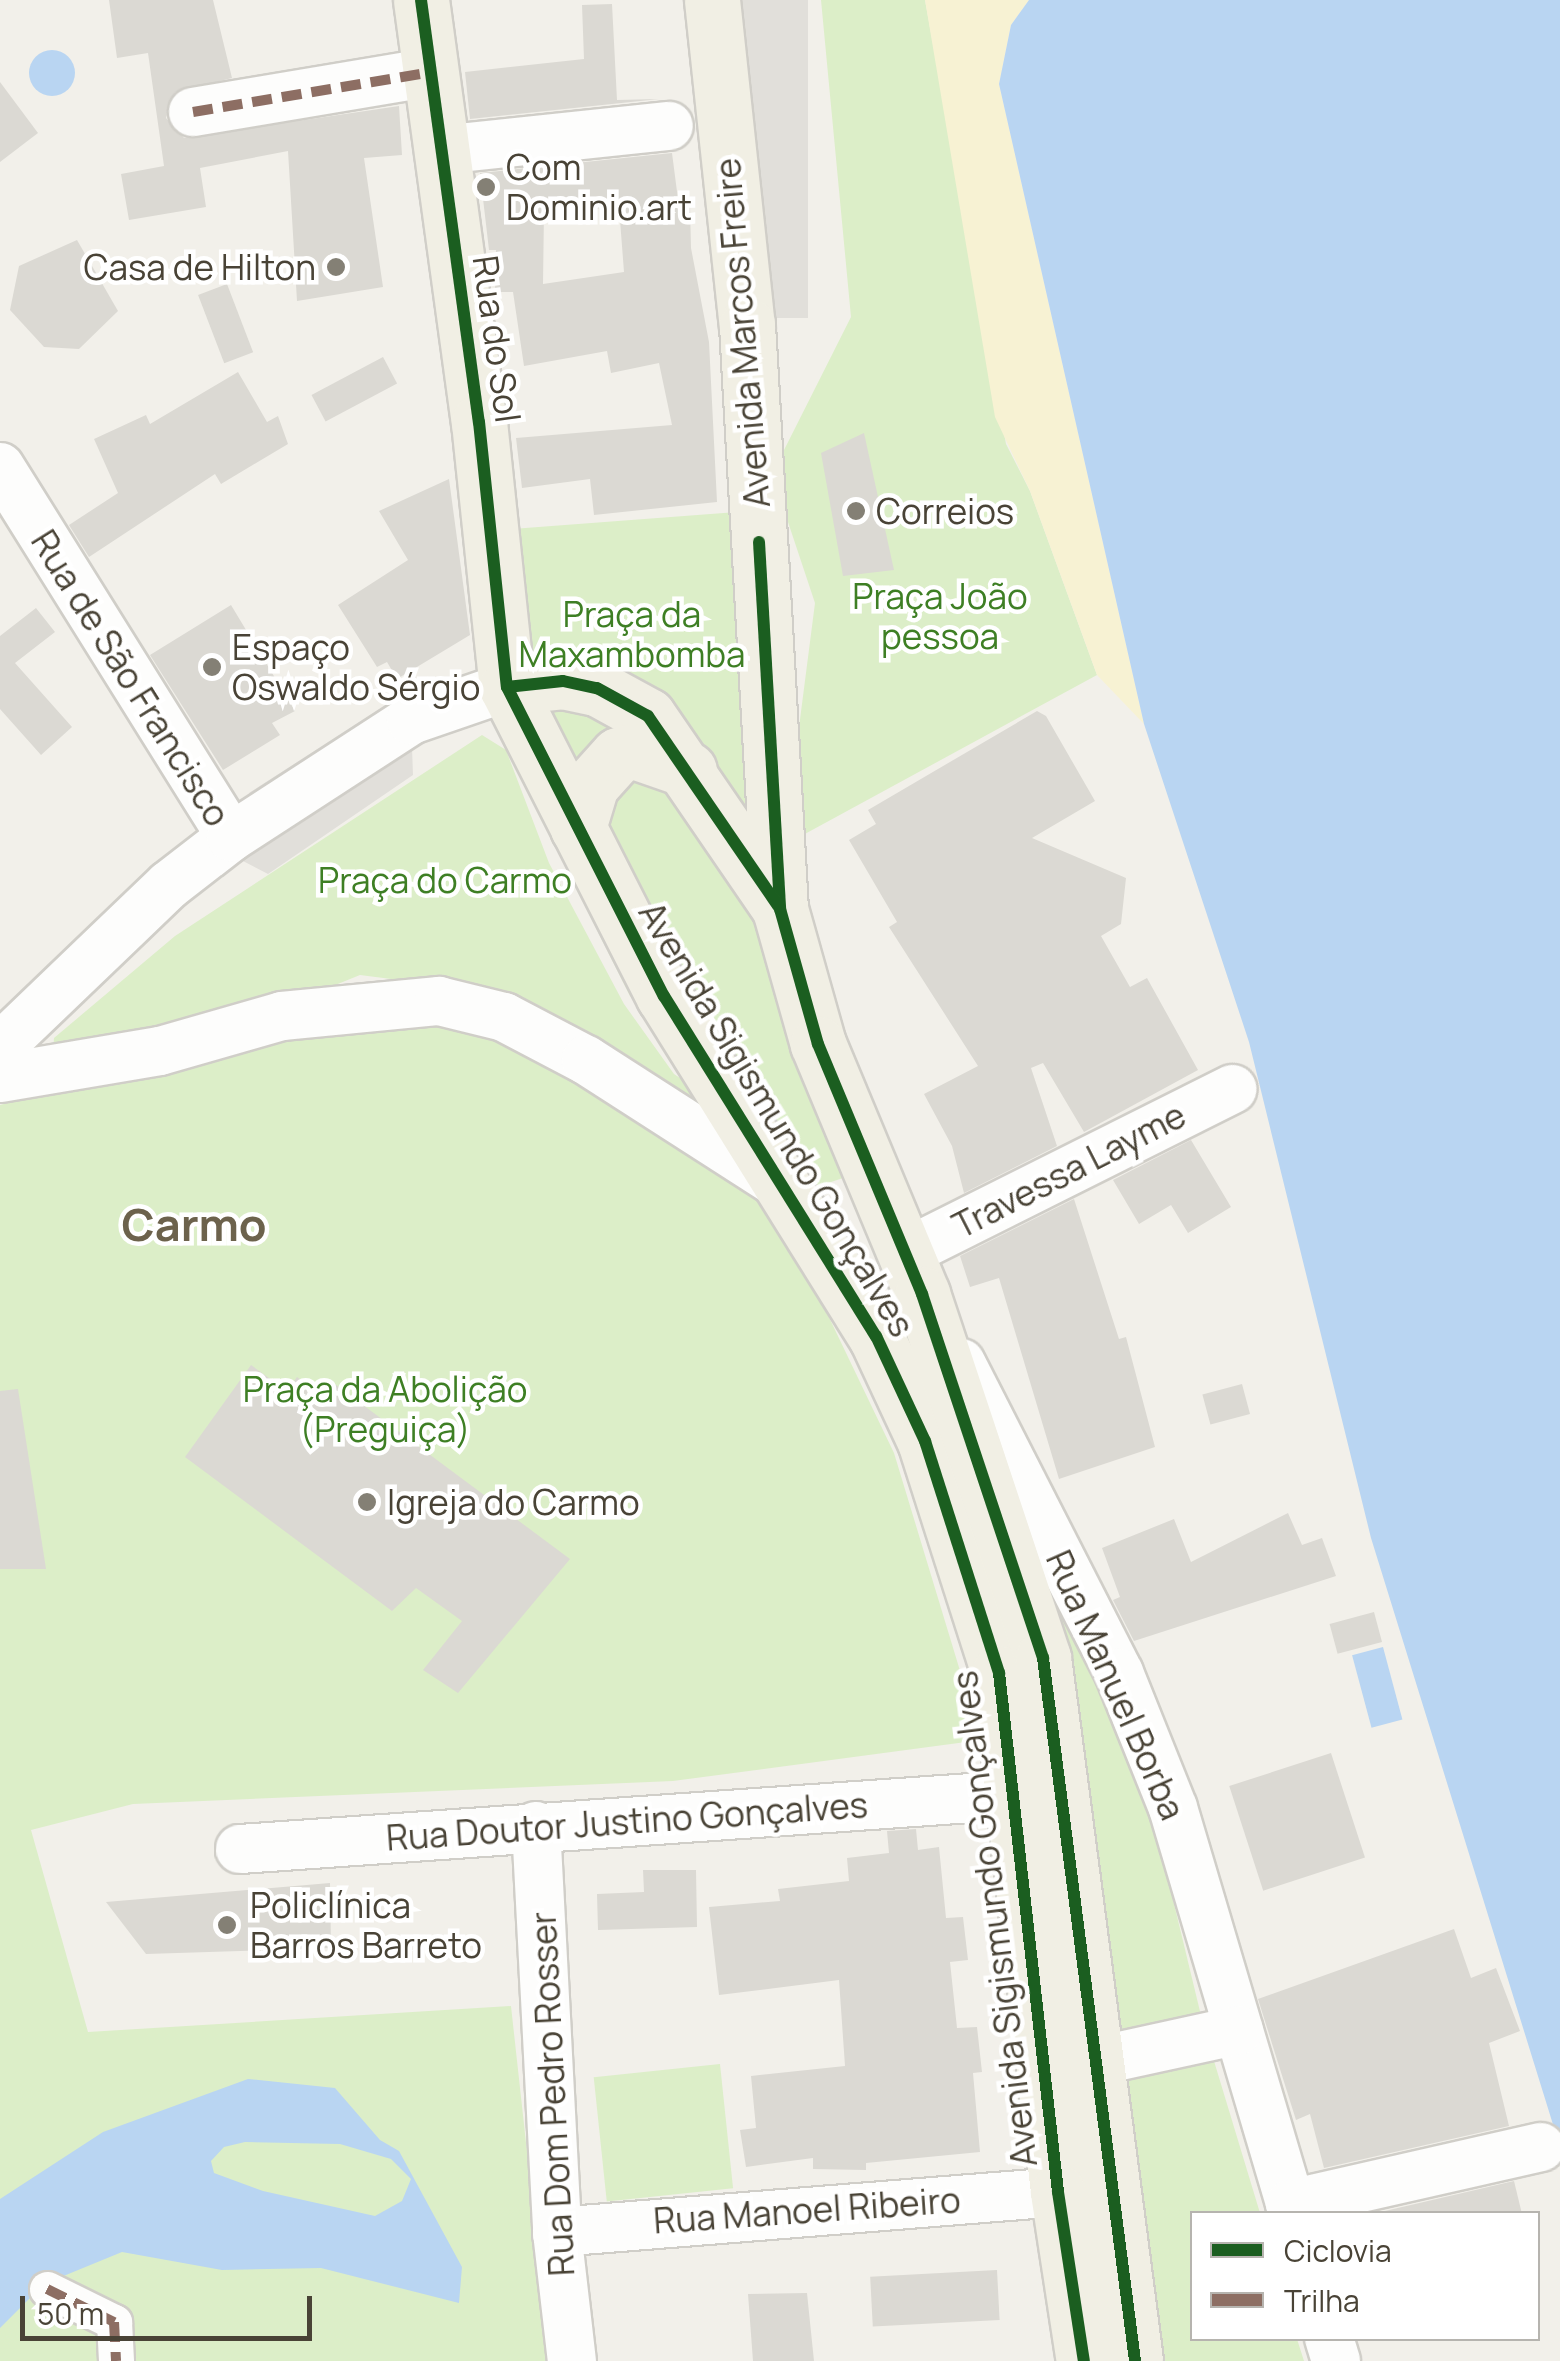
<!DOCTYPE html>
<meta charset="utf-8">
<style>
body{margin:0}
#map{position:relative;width:1560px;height:2361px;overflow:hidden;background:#f2f0ea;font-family:Manrope,sans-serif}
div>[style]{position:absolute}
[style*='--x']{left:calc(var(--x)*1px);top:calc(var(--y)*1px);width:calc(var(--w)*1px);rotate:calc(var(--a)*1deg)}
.green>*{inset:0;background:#dceec8;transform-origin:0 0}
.sand>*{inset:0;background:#f7f2d3}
.parking>*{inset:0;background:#e1dfda;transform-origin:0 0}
.water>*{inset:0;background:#b9d5f2;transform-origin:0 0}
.round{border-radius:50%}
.building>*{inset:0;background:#dbd9d3;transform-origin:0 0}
.roads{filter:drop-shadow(2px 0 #d0cec8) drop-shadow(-2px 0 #d0cec8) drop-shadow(0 2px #d0cec8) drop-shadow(0 -2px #d0cec8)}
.pedestrian>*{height:35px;margin:-17.5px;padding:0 17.5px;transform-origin:17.5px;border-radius:17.5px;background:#fdfdfc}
.minor>*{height:48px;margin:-24px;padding:0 24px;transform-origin:24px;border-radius:24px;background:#fdfdfc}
.primary>*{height:55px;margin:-27.5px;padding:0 27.5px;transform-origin:27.5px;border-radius:27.5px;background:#f1efe4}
.quiet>*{height:10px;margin-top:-5px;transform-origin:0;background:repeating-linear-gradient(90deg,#8d6e63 0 20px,transparent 0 30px)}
.cycleway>*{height:12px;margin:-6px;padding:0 6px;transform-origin:6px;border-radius:6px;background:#1b5e20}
.dots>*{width:28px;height:28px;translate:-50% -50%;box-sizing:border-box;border:5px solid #fff;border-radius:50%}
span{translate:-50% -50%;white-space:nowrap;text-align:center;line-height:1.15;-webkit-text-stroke:9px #fff;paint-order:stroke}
.poi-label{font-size:35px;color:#494336}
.left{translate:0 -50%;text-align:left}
.right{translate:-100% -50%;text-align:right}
.street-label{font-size:35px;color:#494336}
.park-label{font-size:35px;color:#3e7f24}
.district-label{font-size:45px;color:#6c624c;font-weight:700}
.legend{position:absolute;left:1190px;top:2211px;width:350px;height:130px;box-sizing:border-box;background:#fff;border:2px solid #b6b4af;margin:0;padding:12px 18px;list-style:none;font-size:30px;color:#494336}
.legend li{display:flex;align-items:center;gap:20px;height:50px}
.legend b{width:50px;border:2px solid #b6b4af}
.scale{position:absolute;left:20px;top:2296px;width:292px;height:45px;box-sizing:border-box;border:5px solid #494336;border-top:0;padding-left:12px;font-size:30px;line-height:35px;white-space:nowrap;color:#494336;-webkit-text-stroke:8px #fff;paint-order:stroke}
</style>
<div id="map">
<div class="green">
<div style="clip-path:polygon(821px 0,925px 0,1006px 444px,1030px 491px,1097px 675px,803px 835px,794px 766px,815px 603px,781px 501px,782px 454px,851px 317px)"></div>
<div style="clip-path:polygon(737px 512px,849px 1176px,819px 1186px,803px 1226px,723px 1124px,469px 989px,360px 975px,276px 1009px,53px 1051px,54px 1038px,175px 936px,482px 735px,506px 750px,549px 863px,624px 1004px,674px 1074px,707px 1096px,630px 996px,528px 792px,512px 529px)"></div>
<div style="clip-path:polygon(298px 1024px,447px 1025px,595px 1072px,778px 1211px,894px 1453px,981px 1740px,673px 1781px,133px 1804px,31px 1830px,88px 2032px,511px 2006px,550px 2361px,0 2361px,0 1105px)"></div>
<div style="clip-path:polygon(1047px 1571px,1146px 1788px,1205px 2032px,1107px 2048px,1039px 1580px)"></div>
<div style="clip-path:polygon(1214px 2061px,1260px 2213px,1192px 2214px,1192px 2338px,1297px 2339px,1304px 2361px,1149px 2361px,1122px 2077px)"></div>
<div style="left:720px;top:2064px;width:125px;height:127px;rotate:84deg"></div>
</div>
<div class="sand">
<div style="clip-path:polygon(925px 0,1029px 0,1011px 25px,999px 84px,1144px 724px,1097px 675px,1030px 491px,995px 417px)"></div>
</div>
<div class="parking">
<div style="left:739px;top:0;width:69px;height:318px"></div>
<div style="clip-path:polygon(400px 696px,411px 720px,413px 775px,268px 874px,218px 848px,262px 815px,249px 793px)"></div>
</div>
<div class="water">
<div style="clip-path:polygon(1029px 0,1560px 0,1560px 2147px,1371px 1538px,1249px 1042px,1144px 724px,999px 84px,1011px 25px)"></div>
<div class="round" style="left:29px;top:50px;width:46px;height:46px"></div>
<div style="left:1383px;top:1647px;width:75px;height:32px;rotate:75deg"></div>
<div style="clip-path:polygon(evenodd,248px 2079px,335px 2088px,380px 2140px,399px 2151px,462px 2267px,459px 2303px,321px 2268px,222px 2270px,122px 2252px,44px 2284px,0 2328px,0 2199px,103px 2132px,248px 2079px,245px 2142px,340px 2144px,391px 2159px,411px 2179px,402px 2201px,375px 2216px,263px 2191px,214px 2173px,211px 2161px,224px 2147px,245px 2142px)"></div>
</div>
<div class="building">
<div style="clip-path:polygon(109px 0,213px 0,232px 78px,175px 92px,166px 118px,184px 138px,399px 106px,402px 155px,364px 158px,383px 287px,297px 301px,288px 151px,200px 168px,206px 207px,129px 220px,121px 174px,164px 166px,148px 53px,117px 58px)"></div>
<div style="clip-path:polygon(612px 4px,617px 100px,659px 99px,470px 119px,465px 72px,584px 59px,582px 5px)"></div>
<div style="clip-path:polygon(0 82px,38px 133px,0 162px)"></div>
<div style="clip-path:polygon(evenodd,672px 153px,679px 207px,690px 206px,691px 248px,709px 342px,717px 502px,594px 515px,590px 479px,522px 488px,516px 438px,672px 425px,659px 363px,611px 373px,607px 351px,524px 366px,513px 292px,495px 292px,496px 250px,489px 250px,480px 173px,672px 153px,619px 207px,624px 272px,543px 284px,544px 212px,619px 207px)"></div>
<div style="clip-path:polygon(77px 240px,118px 311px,79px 349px,44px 347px,10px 310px,19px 266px)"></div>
<div style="left:227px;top:284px;width:73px;height:31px;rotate:69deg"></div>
<div style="left:383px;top:357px;width:30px;height:81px;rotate:62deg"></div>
<div style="clip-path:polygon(238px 372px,267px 422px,278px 416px,288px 444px,221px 484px,215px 474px,89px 557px,69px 525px,118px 493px,94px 439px,146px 415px,150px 424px)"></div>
<div style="clip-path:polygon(864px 433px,894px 570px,843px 576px,821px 453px)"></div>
<div style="clip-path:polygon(449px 479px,470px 635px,397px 679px,387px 662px,377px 667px,338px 605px,408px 560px,379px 511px)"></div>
<div style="clip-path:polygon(231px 605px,295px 711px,272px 723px,280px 735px,223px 770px,150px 655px)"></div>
<div style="clip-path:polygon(36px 608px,55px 632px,15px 663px,72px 727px,41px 755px,0 709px,0 636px)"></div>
<div style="clip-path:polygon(1037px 711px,1046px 716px,1095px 801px,1032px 838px,1126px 878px,1121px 924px,1101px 936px,1130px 987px,1147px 978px,1198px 1070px,1084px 1132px,1043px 1063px,1031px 1068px,1057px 1146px,964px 1193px,952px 1146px,924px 1094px,978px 1066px,889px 927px,897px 922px,849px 840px,876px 824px,868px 810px)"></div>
<div style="clip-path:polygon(1191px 1140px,1231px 1207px,1188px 1233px,1171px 1205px,1139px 1224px,1113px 1180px)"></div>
<div style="clip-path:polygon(1074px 1199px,1119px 1339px,1126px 1337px,1155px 1447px,1059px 1479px,999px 1278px,970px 1287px,960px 1256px)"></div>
<div style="clip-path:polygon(251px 1365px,287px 1391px,297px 1377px,318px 1392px,328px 1379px,570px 1559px,458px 1693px,423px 1670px,462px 1621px,416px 1588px,392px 1611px,185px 1457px)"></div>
<div style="left:1242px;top:1384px;width:31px;height:41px;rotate:75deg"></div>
<div style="clip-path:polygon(18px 1389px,46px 1569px,0 1569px,0 1391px)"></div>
<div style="clip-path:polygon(1288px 1513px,1302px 1545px,1322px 1538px,1336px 1576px,1134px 1641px,1113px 1600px,1120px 1597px,1102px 1548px,1174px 1519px,1191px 1562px)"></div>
<div style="left:1374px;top:1612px;width:31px;height:46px;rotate:75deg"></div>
<div style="left:1331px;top:1753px;width:110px;height:107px;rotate:72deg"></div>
<div style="clip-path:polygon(916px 1829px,918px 1850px,939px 1847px,946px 1918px,963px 1917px,968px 1960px,950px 1962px,957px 2028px,977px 2027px,982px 2072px,973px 2073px,980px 2152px,866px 2163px,866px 2170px,813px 2169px,813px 2158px,746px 2167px,740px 2130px,756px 2128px,751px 2076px,845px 2066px,839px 1980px,719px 1995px,709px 1907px,780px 1901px,778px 1889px,849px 1881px,847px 1858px,889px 1853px,887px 1831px)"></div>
<div style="clip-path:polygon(643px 1870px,696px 1870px,697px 1927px,598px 1930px,597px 1894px,644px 1892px)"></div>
<div style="clip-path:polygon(330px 1883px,331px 1948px,146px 1954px,106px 1902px)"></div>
<div style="clip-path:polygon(1454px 1929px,1471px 1978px,1496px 1968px,1520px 2031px,1489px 2043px,1509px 2126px,1324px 2168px,1310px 2114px,1296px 2120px,1258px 1999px)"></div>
<div style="clip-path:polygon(1514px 2181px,1522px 2214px,1372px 2214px)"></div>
<div style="left:997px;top:2270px;width:50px;height:127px;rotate:87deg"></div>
<div style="clip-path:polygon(807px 2293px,814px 2361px,753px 2361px,748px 2294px)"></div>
</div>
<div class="roads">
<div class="pedestrian">
<div style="--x:47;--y:2289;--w:75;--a:26.2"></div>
<div style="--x:114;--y:2322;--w:39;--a:87"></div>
</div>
<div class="minor">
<div style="--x:193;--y:112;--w:241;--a:-9.5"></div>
<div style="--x:439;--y:150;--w:231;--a:-6"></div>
<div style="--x:0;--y:467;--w:436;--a:58"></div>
<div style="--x:0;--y:1047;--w:234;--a:-43.8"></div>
<div style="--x:169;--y:885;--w:78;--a:-37.7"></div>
<div style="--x:231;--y:837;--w:215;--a:-33"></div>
<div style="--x:411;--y:720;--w:102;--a:-19"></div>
<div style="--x:0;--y:1078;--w:162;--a:-9.6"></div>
<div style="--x:160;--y:1051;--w:127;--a:-16"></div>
<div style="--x:282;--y:1016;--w:158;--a:-5.5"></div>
<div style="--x:439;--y:1001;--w:67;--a:13.8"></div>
<div style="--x:504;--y:1017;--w:93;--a:27.7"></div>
<div style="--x:586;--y:1060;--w:229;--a:32.7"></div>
<div style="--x:907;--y:1252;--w:364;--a:-26.6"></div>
<div style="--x:961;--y:1363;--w:348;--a:63"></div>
<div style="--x:1119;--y:1673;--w:145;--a:68.2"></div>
<div style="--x:1173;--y:1808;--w:423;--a:73.5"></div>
<div style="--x:536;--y:1826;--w:407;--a:87"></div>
<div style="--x:557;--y:2232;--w:130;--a:83.4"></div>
<div style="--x:240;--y:1849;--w:776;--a:-3.99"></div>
<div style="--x:1097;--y:2061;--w:145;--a:-12.3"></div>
<div style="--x:1290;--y:2204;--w:257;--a:-12.8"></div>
<div style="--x:557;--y:2232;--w:503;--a:-4.56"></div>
<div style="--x:1329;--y:2338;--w:24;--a:73"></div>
</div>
<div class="primary">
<div style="--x:421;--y:0;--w:426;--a:82.2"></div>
<div style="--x:479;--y:422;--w:266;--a:84"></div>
<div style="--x:507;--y:687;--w:347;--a:63.1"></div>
<div style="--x:664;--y:996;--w:401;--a:58.1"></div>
<div style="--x:876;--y:1336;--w:116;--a:65"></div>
<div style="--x:925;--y:1441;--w:244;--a:72.3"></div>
<div style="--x:999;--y:1673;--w:522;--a:83.51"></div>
<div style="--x:1058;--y:2192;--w:171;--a:81.3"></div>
<div style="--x:712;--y:0;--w:327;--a:83.9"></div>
<div style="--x:747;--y:325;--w:585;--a:86.77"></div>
<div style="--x:780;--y:909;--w:140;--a:74.3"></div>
<div style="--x:818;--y:1044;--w:271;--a:67.4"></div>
<div style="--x:922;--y:1294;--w:384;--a:71.6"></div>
<div style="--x:1043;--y:1658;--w:709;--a:82.54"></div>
<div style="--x:507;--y:687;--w:56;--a:-6.1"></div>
<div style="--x:563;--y:681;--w:35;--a:12"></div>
<div style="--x:597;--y:688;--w:58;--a:28.8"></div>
<div style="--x:648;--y:716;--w:227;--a:55.6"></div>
<div style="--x:578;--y:828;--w:45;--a:-73.2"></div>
<div style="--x:591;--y:785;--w:40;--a:-48"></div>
<div style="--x:618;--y:755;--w:16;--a:-14"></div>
<div style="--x:634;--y:751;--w:58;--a:19.1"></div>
</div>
</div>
<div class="quiet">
<div style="--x:193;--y:112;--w:241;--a:-9.5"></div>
<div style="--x:47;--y:2289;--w:75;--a:26.2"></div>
<div style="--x:114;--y:2322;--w:39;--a:87"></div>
</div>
<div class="cycleway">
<div style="--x:421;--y:0;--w:426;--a:82.2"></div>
<div style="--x:479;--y:422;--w:266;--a:84"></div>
<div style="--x:507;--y:687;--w:347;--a:63.1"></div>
<div style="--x:664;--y:996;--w:401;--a:58.1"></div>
<div style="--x:876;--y:1336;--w:116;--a:65"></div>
<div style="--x:925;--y:1441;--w:244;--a:72.3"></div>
<div style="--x:999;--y:1673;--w:522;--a:83.51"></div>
<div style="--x:1058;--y:2192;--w:171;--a:81.3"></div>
<div style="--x:759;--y:542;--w:368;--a:86.7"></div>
<div style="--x:780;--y:909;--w:140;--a:74.3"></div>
<div style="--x:818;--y:1044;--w:271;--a:67.4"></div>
<div style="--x:922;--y:1294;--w:384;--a:71.6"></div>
<div style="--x:1043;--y:1658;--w:709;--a:82.54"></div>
<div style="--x:507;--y:687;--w:56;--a:-6.1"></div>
<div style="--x:563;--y:681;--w:35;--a:12"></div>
<div style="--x:597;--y:688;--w:58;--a:28.8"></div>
<div style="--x:648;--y:716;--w:230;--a:55.6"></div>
</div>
<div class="dots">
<div style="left:486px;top:187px;background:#848075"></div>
<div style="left:336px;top:267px;background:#848075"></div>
<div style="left:856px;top:511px;background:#848075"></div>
<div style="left:212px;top:667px;background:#848075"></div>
<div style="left:367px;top:1502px;background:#848075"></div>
<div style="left:227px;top:1925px;background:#848075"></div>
</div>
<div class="poi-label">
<span class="left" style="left:506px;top:187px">Com<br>Dominio.art</span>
<span class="right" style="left:316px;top:267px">Casa de Hilton</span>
<span class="left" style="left:876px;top:511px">Correios</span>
<span class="left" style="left:232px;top:667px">Espaço<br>Oswaldo Sérgio</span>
<span class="left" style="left:387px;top:1502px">Igreja do Carmo</span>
<span class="left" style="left:250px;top:1925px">Policlínica<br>Barros Barreto</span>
</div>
<div class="street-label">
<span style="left:742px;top:333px;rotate:-95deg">Avenida Marcos Freire</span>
<span style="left:497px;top:339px;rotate:82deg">Rua do Sol</span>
<span style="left:131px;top:678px;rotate:58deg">Rua de São Francisco</span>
<span style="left:777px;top:1119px;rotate:59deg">Avenida Sigismundo Gonçalves</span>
<span style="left:1069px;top:1170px;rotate:-27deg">Travessa Layme</span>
<span style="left:1116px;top:1685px;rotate:66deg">Rua Manuel Borba</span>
<span style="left:627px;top:1821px;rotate:-4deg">Rua Doutor Justino Gonçalves</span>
<span style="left:994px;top:1919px;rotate:-97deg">Avenida Sigismundo Gonçalves</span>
<span style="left:552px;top:2094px;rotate:-93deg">Rua Dom Pedro Rosser</span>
<span style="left:807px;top:2210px;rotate:-4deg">Rua Manoel Ribeiro</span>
</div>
<div class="park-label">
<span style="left:940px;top:616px">Praça João<br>pessoa</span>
<span style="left:632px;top:634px">Praça da<br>Maxambomba</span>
<span style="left:445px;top:880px">Praça do Carmo</span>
<span style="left:385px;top:1409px">Praça da Abolição<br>(Preguiça)</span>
</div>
<div class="district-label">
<span style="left:194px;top:1225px">Carmo</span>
</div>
<ul class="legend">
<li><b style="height:12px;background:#1b5e20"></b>Ciclovia</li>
<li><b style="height:12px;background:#8d6e63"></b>Trilha</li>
</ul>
<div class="scale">50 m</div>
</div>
